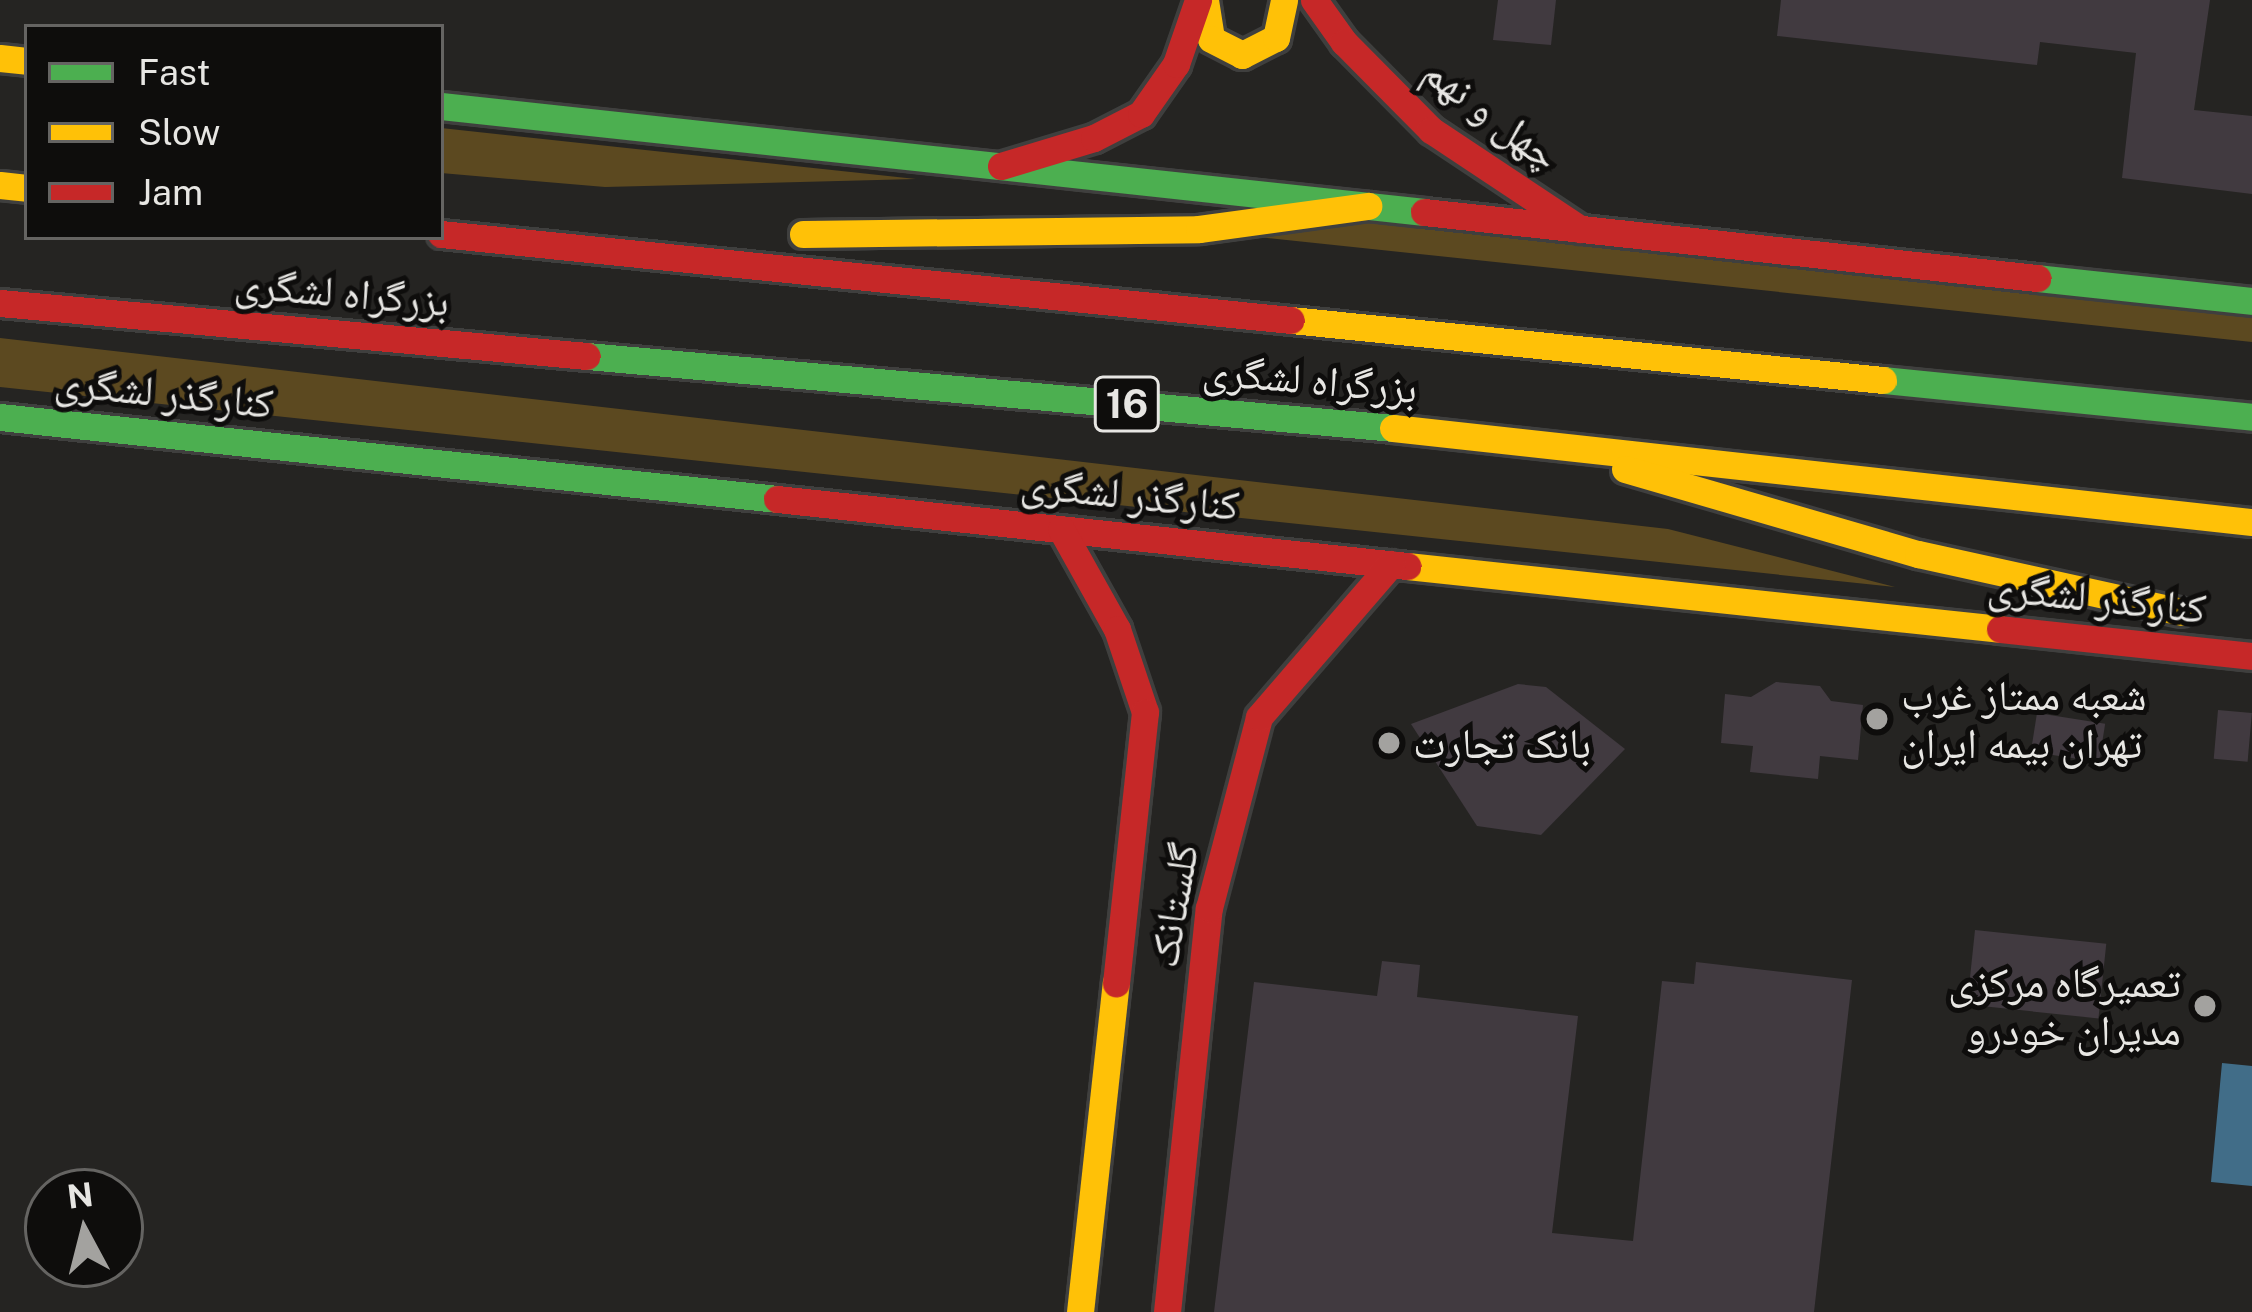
<!DOCTYPE html>
<meta charset="utf-8">
<style>
body{margin:0}
#map{position:relative;width:2252px;height:1312px;overflow:hidden;background:#252422;font-family:"Public Sans","Noto Naskh Arabic",sans-serif}
div>[style]{position:absolute}
[style*='--x']{left:calc(var(--x)*1px);top:calc(var(--y)*1px);width:calc(var(--w)*1px);rotate:calc(var(--a)*1deg)}
.forest>*{inset:0;background:#5c4920}
.water>*{inset:0;background:#416d88}
.building>*{inset:0;background:#413a40;transform-origin:0 0}
.roads{filter:drop-shadow(3px 0 #3f3f3e) drop-shadow(-3px 0 #3f3f3e) drop-shadow(0 3px #3f3f3e) drop-shadow(0 -3px #3f3f3e)}
.fast>*{height:27px;margin:-13.5px;padding:0 13.5px;transform-origin:13.5px;border-radius:13.5px;background:#4caf50}
.slow>*{height:27px;margin:-13.5px;padding:0 13.5px;transform-origin:13.5px;border-radius:13.5px;background:#ffc107}
.jam>*{height:27px;margin:-13.5px;padding:0 13.5px;transform-origin:13.5px;border-radius:13.5px;background:#c62828}
.dots>*{width:33px;height:33px;translate:-50% -50%;box-sizing:border-box;border:6px solid #0e0d0c;border-radius:50%}
span{translate:-50% -50%;white-space:nowrap;text-align:center;line-height:1.15;-webkit-text-stroke:10px #0e0d0c;paint-order:stroke}
.shield-label span{padding:3px 9px;background:#0e0d0c;border:3px solid;border-radius:9px;-webkit-text-stroke-width:0}
.shield-label{font-size:39px;color:#e7e6e3;font-weight:700}
.street-label{font-size:42px;color:#e7e6e3}
.poi-label{font-size:42px;color:#e7e6e3}
.left{translate:0 -50%;text-align:left}
.right{translate:-100% -50%;text-align:right}
.legend{position:absolute;left:24px;top:24px;width:420px;height:216px;box-sizing:border-box;background:#0e0d0c;border:3px solid #656462;margin:0;padding:15px 21px;list-style:none;font-size:36px;color:#e7e6e3}
.legend li{display:flex;align-items:center;gap:24px;height:60px}
.legend b{width:60px;border:3px solid #656462}
.north{position:absolute;left:24px;top:1168px;width:120px;height:120px;box-sizing:border-box;background:#0e0d0c;border:3px solid #656462;border-radius:50%;rotate:353deg;font-size:33px;font-weight:700;line-height:48px;text-align:center;color:#e7e6e3}
.north::after{content:'';display:block;margin:auto;width:42px;height:54px;background:#a3a29f;clip-path:polygon(50% 0,100% 100%,50% 72%,0 100%)}
</style>
<div id="map">
<div class="forest">
<div style="clip-path:polygon(441px 128px,916px 179px,605px 187px,441px 173px)"></div>
<div style="clip-path:polygon(1375px 196px,2252px 290px,2252px 342px,1249px 236px)"></div>
<div style="clip-path:polygon(0 338px,1668px 529px,1895px 587px,0 387px)"></div>
</div>
<div class="water">
<div style="clip-path:polygon(2222px 1063px,2252px 1066px,2252px 1186px,2211px 1182px)"></div>
</div>
<div class="building">
<div style="clip-path:polygon(1498px 0,1556px 0,1551px 45px,1493px 40px)"></div>
<div style="clip-path:polygon(1781px 0,2210px 0,2194px 110px,2252px 116px,2252px 194px,2122px 178px,2136px 53px,2040px 42px,2037px 65px,1777px 36px)"></div>
<div style="clip-path:polygon(1776px 682px,1820px 686px,1831px 701px,1863px 705px,1858px 760px,1820px 756px,1818px 779px,1750px 772px,1753px 746px,1721px 743px,1725px 694px,1751px 697px)"></div>
<div style="clip-path:polygon(1518px 684px,1546px 687px,1625px 749px,1541px 835px,1477px 826px,1411px 724px)"></div>
<div style="left:2218px;top:710px;width:34px;height:49px;rotate:5deg"></div>
<div style="left:2037px;top:713px;width:69px;height:39px;rotate:9deg"></div>
<div style="left:1975px;top:930px;width:132px;height:75px;rotate:6deg"></div>
<div style="clip-path:polygon(1382px 961px,1420px 965px,1417px 997px,1578px 1016px,1552px 1233px,1633px 1241px,1662px 981px,1694px 984px,1696px 962px,1852px 980px,1814px 1312px,1214px 1312px,1254px 982px,1377px 996px)"></div>
</div>
<div class="roads">
<div class="fast">
<div style="--x:441;--y:106;--w:989;--a:6.15"></div>
<div style="--x:2037;--y:278;--w:216;--a:6.1"></div>
<div style="--x:587;--y:356;--w:809;--a:5.1"></div>
<div style="--x:1883;--y:380;--w:371;--a:5.7"></div>
<div style="--x:0;--y:417;--w:781;--a:6.02"></div>
</div>
<div class="slow">
<div style="--x:1205;--y:0;--w:39;--a:81"></div>
<div style="--x:1211;--y:39;--w:35;--a:27"></div>
<div style="--x:1242;--y:55;--w:38;--a:-27"></div>
<div style="--x:1276;--y:38;--w:39;--a:-78"></div>
<div style="--x:0;--y:58;--w:27;--a:6"></div>
<div style="--x:0;--y:185;--w:27;--a:6"></div>
<div style="--x:803;--y:234;--w:396;--a:-0.7"></div>
<div style="--x:1199;--y:229;--w:171;--a:-7.8"></div>
<div style="--x:1291;--y:320;--w:595;--a:5.79"></div>
<div style="--x:1393;--y:428;--w:864;--a:6.25"></div>
<div style="--x:1625;--y:469;--w:305;--a:16.2"></div>
<div style="--x:1918;--y:554;--w:269;--a:12.4"></div>
<div style="--x:1407;--y:566;--w:596;--a:6.06"></div>
<div style="--x:1080;--y:1312;--w:331;--a:-83.8"></div>
</div>
<div class="jam">
<div style="--x:1314;--y:0;--w:52;--a:54.5"></div>
<div style="--x:1344;--y:42;--w:124;--a:45.3"></div>
<div style="--x:1431;--y:130;--w:179;--a:33.6"></div>
<div style="--x:1001;--y:166;--w:97;--a:-16.8"></div>
<div style="--x:1094;--y:138;--w:53;--a:-27.1"></div>
<div style="--x:1141;--y:114;--w:61;--a:-55"></div>
<div style="--x:1176;--y:64;--w:68;--a:-71"></div>
<div style="--x:1424;--y:212;--w:617;--a:6.15"></div>
<div style="--x:441;--y:234;--w:854;--a:5.78"></div>
<div style="--x:0;--y:303;--w:589;--a:5.16"></div>
<div style="--x:777;--y:499;--w:634;--a:6.07"></div>
<div style="--x:1061;--y:529;--w:115;--a:60.8"></div>
<div style="--x:1117;--y:629;--w:88;--a:71.4"></div>
<div style="--x:1145;--y:712;--w:273;--a:96.1"></div>
<div style="--x:2000;--y:629;--w:253;--a:6.1"></div>
<div style="--x:1167;--y:1312;--w:406;--a:-84.1"></div>
<div style="--x:1209;--y:908;--w:197;--a:-75.3"></div>
<div style="--x:1259;--y:717;--w:202;--a:-49.2"></div>
</div>
</div>
<div class="dots">
<div style="left:1877px;top:719px;background:#a3a29f"></div>
<div style="left:1389px;top:743px;background:#a3a29f"></div>
<div style="left:2205px;top:1006px;background:#a3a29f"></div>
</div>
<div class="shield-label">
<span style="left:1127px;top:404px">16</span>
</div>
<div class="street-label">
<span style="left:1492px;top:113px;rotate:37deg">چهل و نهم</span>
<span style="left:342px;top:292px;rotate:5deg">بزرگراه لشگری</span>
<span style="left:1310px;top:379px;rotate:5deg">بزرگراه لشگری</span>
<span style="left:164px;top:392px;rotate:6deg">کنارگذر لشگری</span>
<span style="left:1130px;top:494px;rotate:6deg">کنارگذر لشگری</span>
<span style="left:2097px;top:597px;rotate:6deg">کنارگذر لشگری</span>
<span style="left:1173px;top:905px;rotate:-80deg">گلستانک</span>
</div>
<div class="poi-label">
<span class="left" style="left:1901px;top:719px">شعبه ممتاز غرب<br>تهران بیمه ایران</span>
<span class="left" style="left:1413px;top:743px">بانک تجارت</span>
<span class="right" style="left:2181px;top:1006px">تعمیرگاه مرکزی<br>مدیران خودرو</span>
</div>
<ul class="legend">
<li><b style="height:15px;background:#4caf50"></b>Fast</li>
<li><b style="height:15px;background:#ffc107"></b>Slow</li>
<li><b style="height:15px;background:#c62828"></b>Jam</li>
</ul>
<div class="north">N</div>
</div>
